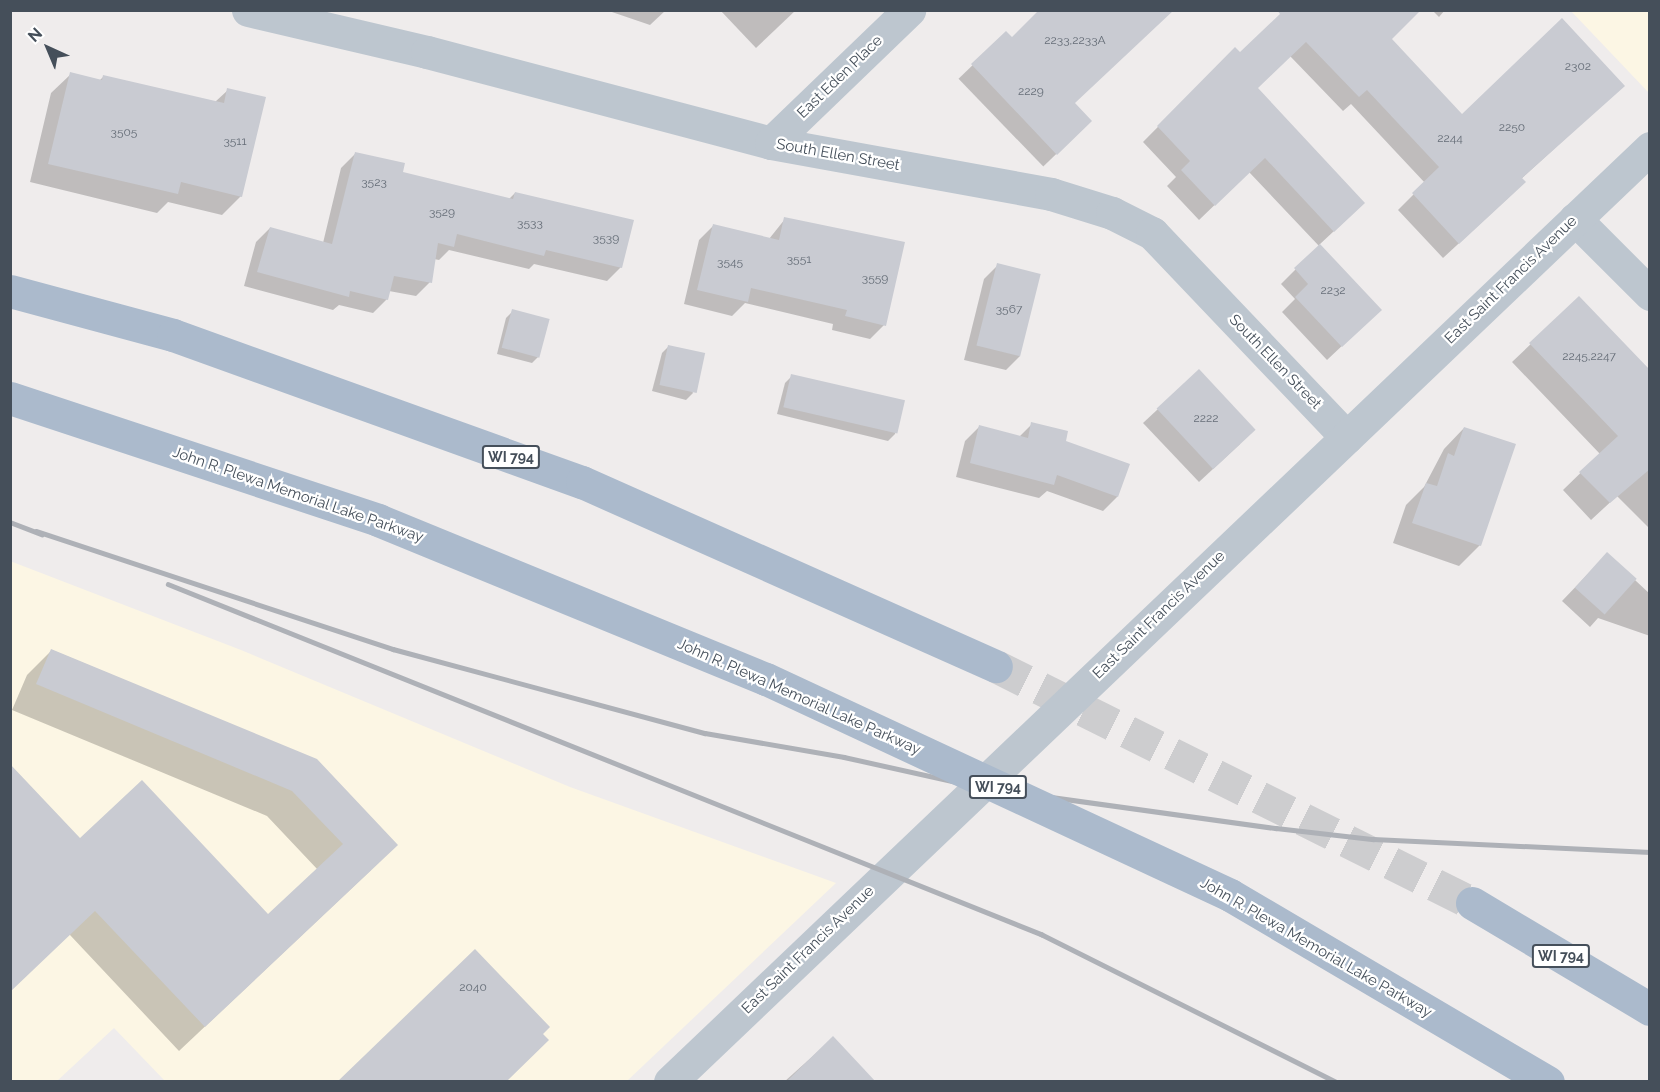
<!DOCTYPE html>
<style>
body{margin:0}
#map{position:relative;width:1660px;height:1092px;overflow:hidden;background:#efecec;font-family:Raleway,sans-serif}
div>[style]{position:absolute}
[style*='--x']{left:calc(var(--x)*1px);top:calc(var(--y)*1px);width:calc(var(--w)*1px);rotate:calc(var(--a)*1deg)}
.commercial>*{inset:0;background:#fcf6e4}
.shadow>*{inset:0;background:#0003;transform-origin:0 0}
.building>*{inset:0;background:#c9cbd2;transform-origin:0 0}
.primary-tunnel>*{height:33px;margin-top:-16.5px;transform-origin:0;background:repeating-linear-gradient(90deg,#cdcdcf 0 33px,transparent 0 49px)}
.minor>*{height:33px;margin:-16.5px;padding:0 16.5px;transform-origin:16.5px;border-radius:16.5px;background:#bdc6cf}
.primary>*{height:33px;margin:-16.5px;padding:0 16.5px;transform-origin:16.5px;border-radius:16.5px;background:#abbacc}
.rail>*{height:4.5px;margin:-2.25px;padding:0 2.25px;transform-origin:2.25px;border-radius:2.25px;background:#aeb1b7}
.primary-bridge>*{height:33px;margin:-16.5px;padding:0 16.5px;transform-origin:16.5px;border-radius:16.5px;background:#abbacc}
span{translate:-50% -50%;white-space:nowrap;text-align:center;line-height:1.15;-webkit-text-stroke:4.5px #fff;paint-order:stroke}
.number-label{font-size:12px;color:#666e78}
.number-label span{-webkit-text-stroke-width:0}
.shield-label span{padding:2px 4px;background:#fff;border:2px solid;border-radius:4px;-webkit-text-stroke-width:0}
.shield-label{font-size:14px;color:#454f5a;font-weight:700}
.street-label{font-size:15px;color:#454f5a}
.frame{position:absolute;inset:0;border:12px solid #454f5a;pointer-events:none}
.north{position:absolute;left:18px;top:18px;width:60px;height:60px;-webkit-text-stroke:4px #fff;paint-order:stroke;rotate:316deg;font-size:16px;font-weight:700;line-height:24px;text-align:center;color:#454f5a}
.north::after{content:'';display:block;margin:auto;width:21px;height:27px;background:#454f5a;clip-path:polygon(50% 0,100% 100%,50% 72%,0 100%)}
</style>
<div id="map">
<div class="commercial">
<div style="clip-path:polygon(1571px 11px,1649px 11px,1649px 93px)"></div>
<div style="clip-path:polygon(10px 561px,241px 650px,570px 787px,836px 883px,627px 1081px,165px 1081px,114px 1028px,57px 1081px,11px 1081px)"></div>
</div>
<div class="shadow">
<div style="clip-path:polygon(606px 10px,666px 10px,650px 25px)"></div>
<div style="clip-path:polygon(720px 10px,796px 10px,756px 48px)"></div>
<div style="clip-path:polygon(1285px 10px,1390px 39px,1462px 116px,1623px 86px,1521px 179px,1509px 197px,1443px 258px,1398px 210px,1425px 183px,1351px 104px,1343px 111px,1290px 56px,1256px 89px,1348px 218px,1319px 245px,1380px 310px,1327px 360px,1282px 312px,1295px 299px,1281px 284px,1319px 246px,1249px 172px,1199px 220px,1167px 186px,1176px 177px,1143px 142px,1235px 49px,1240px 54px)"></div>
<div style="clip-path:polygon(1432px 10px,1445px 10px,1439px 17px)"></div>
<div style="left:1006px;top:33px;width:122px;height:66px;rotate:46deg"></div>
<div style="clip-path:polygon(71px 74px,99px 81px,104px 76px,215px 102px,228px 90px,241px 196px,222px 215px,168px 202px,157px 213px,30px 182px,51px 93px)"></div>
<div style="clip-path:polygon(355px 154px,401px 173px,509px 199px,515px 193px,621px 267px,607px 281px,534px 264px,529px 269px,449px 250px,439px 260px,434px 259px,430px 282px,416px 296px,389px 291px,387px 299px,373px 313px,339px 305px,333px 310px,244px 286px,256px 242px,270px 228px,323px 243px,341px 168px)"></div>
<div style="clip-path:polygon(785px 219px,884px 325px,870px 339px,832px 330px,833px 324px,745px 303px,732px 316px,684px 304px,699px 240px,713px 226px,769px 239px)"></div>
<div style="clip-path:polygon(998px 265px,1020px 356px,1006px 370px,964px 360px,984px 279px)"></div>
<div style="clip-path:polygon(1579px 298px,1650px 415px,1650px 529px,1617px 496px,1591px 520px,1563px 490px,1600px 454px,1512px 362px)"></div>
<div style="clip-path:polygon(513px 311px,539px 356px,532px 363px,497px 354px,506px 318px)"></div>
<div style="clip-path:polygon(669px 346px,693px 393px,686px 400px,652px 391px,662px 353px)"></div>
<div style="clip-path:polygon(792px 376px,903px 402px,895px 434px,888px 441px,777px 414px,785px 383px)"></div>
<div style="clip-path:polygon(1158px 409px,1240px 444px,1199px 482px,1143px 423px)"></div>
<div style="clip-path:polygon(1032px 424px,1064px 442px,1128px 464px,1117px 497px,1103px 511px,1047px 491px,1039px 498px,956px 477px,965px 441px,979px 427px,1019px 437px)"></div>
<div style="clip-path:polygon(1464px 428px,1480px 545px,1459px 566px,1393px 543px,1406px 505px,1424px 487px,1444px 449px)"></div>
<div style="clip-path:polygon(1607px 554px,1650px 594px,1650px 636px,1598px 618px,1590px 627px,1562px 601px)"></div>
<div style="clip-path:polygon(52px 650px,316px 760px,371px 870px,179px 1051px,70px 935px,80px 840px,268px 916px,318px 870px,267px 816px,12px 710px,27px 675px)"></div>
<div style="clip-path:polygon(833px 1038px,874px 1082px,784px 1082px)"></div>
</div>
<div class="building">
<div style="clip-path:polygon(1039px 10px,1174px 10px,1075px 103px,1092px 121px,1057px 155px,971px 64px,1006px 31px,1012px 37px)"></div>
<div style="clip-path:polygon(1277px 10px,1421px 10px,1392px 39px,1462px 114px,1562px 18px,1625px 86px,1522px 178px,1526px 182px,1459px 244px,1412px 193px,1439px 167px,1367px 90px,1359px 97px,1306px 42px,1258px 88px,1365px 203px,1334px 232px,1265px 158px,1215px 206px,1181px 170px,1190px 161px,1157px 126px,1235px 47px,1240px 52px,1280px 14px)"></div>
<div style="clip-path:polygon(70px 72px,102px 80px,103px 75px,224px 103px,227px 88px,266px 97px,242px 197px,181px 182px,178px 194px,48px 164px)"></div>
<div style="clip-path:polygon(355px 152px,405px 163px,403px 172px,513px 199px,515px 192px,634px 220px,622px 268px,546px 250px,544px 256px,457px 234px,454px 247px,438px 243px,432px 283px,394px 276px,388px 300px,350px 291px,349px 297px,257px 272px,270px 227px,332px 244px)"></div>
<div style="clip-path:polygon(784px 217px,905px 242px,886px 326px,845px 316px,847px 310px,751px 288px,748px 302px,697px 290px,713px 224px,779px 240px)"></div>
<div style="clip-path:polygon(1320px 244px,1382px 310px,1342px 347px,1295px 297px,1308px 284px,1294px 268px)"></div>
<div style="left:997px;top:263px;width:45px;height:85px;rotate:14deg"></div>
<div style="clip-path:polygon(1579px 296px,1650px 370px,1650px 469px,1610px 503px,1579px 472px,1618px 436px,1529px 343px)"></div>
<div style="left:512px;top:309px;width:39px;height:40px;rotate:15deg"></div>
<div style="left:668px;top:345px;width:38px;height:41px;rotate:12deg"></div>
<div style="left:1199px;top:369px;width:83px;height:58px;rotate:47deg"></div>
<div style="left:791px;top:374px;width:117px;height:34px;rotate:13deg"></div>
<div style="clip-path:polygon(1031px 422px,1068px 431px,1066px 441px,1130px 464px,1118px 497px,1057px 475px,1054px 485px,970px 463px,979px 425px,1028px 438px)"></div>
<div style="clip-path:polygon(1464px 427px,1516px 444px,1481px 546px,1412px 523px,1426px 483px,1437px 486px,1448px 453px,1454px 456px)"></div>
<div style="left:1607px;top:552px;width:40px;height:48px;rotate:42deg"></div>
<div style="clip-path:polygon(51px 649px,317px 759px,398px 845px,205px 1027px,95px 911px,10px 992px,10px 764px,80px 838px,142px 780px,268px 914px,343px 844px,292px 791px,36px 684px)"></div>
<div style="clip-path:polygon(475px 949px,550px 1027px,543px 1034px,549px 1040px,506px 1082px,337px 1082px)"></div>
<div style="clip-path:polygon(833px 1036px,876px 1082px,786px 1082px)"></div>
</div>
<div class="primary-tunnel">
<div style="--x:996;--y:666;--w:532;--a:26.47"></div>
</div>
<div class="minor">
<div style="--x:248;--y:10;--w:184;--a:13.2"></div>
<div style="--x:427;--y:52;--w:356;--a:14.8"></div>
<div style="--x:771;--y:143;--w:285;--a:10.3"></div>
<div style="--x:1051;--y:194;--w:64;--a:17.3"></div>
<div style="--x:1112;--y:213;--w:45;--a:26.6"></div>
<div style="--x:1152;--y:233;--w:282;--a:46.4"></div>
<div style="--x:771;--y:143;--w:192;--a:-43.9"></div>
<div style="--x:1575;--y:219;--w:106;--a:45"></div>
<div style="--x:670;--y:1082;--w:1354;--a:-43.62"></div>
</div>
<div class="primary">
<div style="--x:10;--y:291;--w:169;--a:15.1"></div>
<div style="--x:173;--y:335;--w:435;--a:19.8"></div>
<div style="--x:582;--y:482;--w:453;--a:24"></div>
<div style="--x:10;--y:398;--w:388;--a:18.3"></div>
<div style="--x:378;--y:520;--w:419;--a:22.3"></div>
<div style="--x:1230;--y:895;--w:369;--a:30.5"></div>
<div style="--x:1472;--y:903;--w:207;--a:30.8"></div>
</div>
<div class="rail">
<div style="--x:10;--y:522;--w:34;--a:21"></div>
<div style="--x:36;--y:531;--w:376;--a:18.3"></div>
<div style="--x:393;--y:649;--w:323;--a:15.1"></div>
<div style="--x:705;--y:733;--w:141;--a:9.8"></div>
<div style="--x:844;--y:757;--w:138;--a:12.5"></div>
<div style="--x:979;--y:787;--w:300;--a:7.9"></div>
<div style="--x:1276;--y:828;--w:98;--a:6.5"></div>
<div style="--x:1373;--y:839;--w:277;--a:2.7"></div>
<div style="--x:168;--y:584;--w:941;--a:21.85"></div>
<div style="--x:1041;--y:934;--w:331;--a:26.6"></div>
</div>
<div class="primary-bridge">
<div style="--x:766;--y:679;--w:512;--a:24.96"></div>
</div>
<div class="number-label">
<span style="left:1075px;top:41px">2233,2233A</span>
<span style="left:1578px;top:67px">2302</span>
<span style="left:1031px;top:92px">2229</span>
<span style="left:1512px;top:128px">2250</span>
<span style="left:124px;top:133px">3505</span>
<span style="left:1450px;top:139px">2244</span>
<span style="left:235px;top:142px">3511</span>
<span style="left:374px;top:183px">3523</span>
<span style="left:442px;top:213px">3529</span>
<span style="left:530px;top:224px">3533</span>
<span style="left:606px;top:239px">3539</span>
<span style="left:799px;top:260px">3551</span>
<span style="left:730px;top:263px">3545</span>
<span style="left:875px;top:279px">3559</span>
<span style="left:1333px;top:291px">2232</span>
<span style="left:1009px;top:310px">3567</span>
<span style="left:1589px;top:357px">2245,2247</span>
<span style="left:1206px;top:419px">2222</span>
<span style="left:473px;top:988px">2040</span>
</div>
<div class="shield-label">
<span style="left:511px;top:457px">WI 794</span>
<span style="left:998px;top:787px">WI 794</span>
<span style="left:1561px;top:956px">WI 794</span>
</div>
<div class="street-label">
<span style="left:840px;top:77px;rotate:-44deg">East Eden Place</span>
<span style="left:838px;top:155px;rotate:10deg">South Ellen Street</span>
<span style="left:1511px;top:280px;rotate:-44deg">East Saint Francis Avenue</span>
<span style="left:1275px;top:362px;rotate:46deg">South Ellen Street</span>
<span style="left:298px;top:495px;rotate:19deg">John R. Plewa Memorial Lake Parkway</span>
<span style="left:1159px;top:615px;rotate:-44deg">East Saint Francis Avenue</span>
<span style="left:799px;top:697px;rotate:24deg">John R. Plewa Memorial Lake Parkway</span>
<span style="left:1316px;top:948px;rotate:30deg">John R. Plewa Memorial Lake Parkway</span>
<span style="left:808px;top:950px;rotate:-44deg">East Saint Francis Avenue</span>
</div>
<div class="frame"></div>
<div class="north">N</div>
</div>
